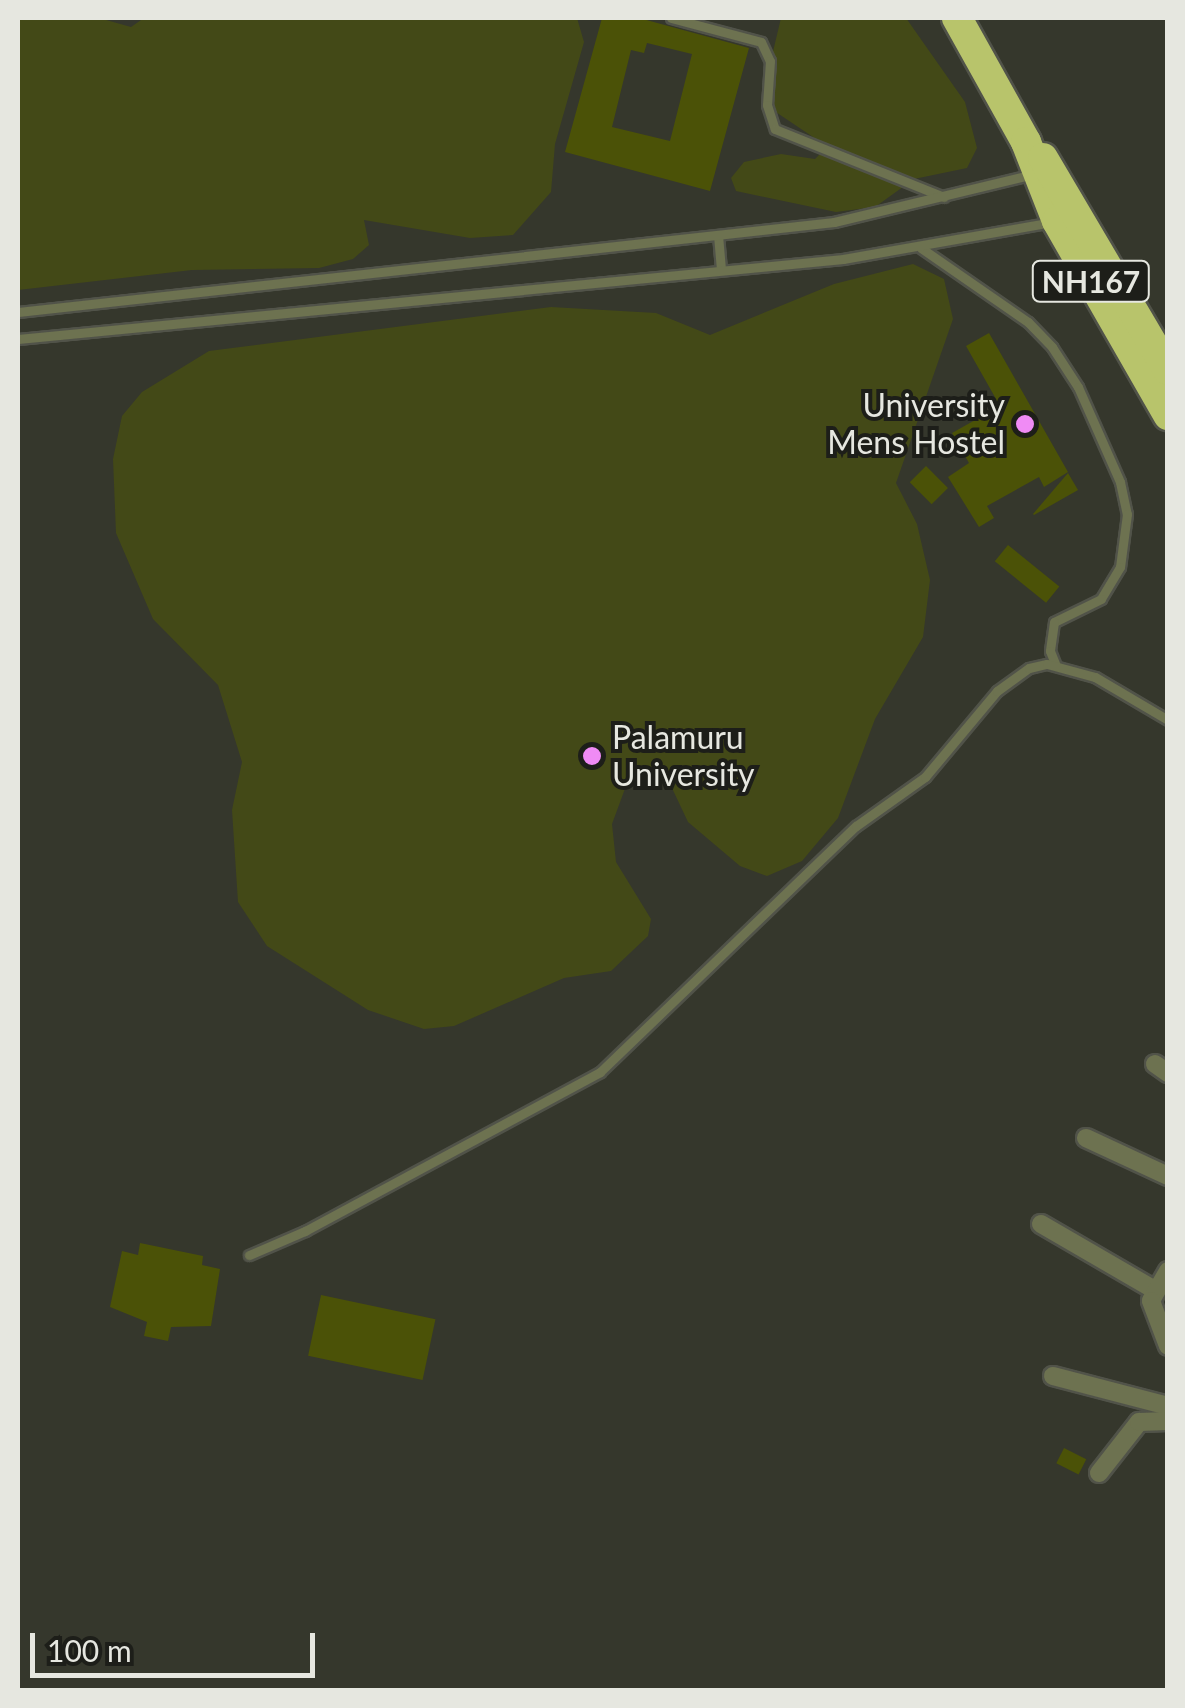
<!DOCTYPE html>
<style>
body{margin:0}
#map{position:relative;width:1185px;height:1708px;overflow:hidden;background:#35372c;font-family:Lato,sans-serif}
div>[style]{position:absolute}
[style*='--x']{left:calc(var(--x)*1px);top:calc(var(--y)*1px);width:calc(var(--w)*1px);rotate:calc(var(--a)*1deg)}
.green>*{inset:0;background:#434917}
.building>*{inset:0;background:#4b5207;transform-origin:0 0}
.roads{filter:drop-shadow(2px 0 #515349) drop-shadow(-2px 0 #515349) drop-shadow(0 2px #515349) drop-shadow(0 -2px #515349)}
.lane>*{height:9px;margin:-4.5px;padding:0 4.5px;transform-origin:4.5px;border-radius:4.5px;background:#6d7250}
.street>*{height:18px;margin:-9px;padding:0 9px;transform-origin:9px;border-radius:9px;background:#6d7250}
.highway>*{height:30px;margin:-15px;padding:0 15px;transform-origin:15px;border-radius:15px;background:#b8c46b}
.dots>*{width:28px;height:28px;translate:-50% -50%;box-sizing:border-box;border:5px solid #1d1e19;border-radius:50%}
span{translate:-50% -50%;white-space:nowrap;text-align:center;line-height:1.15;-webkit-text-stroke:8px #1d1e19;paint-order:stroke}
.shield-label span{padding:2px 8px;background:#1d1e19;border:2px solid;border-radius:8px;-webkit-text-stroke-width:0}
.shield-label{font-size:30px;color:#e6e7e0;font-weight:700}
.poi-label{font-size:32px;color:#e6e7e0}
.right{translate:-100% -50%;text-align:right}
.left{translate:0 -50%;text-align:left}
.frame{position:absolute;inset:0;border:20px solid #e6e7e0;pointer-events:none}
.scale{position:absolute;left:30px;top:1633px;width:285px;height:45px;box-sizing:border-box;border:5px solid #e6e7e0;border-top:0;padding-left:12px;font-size:30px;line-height:35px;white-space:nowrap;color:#e6e7e0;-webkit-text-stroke:8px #1d1e19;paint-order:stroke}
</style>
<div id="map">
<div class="green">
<div style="clip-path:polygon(18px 18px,99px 18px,131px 27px,144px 18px,577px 18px,584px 42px,555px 144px,551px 192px,513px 235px,470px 238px,364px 220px,369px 245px,353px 259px,319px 268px,192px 270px,18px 290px)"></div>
<div style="clip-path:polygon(781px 18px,906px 18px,965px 102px,977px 148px,967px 168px,914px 179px,875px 207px,836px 212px,736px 191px,731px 178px,744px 162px,781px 154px,815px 159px,822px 152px,816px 139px,761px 102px)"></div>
<div style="clip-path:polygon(913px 264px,944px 279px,953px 319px,896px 483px,917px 524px,930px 580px,923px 637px,875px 719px,838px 818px,802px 861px,767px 876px,740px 866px,688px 822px,671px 786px,649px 772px,626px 786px,612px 824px,616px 862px,651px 919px,648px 936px,611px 971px,564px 978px,454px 1026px,424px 1029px,368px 1010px,267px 946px,238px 902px,232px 810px,242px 762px,218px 685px,153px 619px,116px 533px,113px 459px,122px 416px,142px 392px,209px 351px,551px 307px,656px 313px,710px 335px,834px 284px)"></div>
</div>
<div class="building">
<div style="clip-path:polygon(evenodd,602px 18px,639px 18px,749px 48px,710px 191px,565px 152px,602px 18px,647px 43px,692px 54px,670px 141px,612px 127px,631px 50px,644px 53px,647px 43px)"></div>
<div style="clip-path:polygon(989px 333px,1068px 472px,1044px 487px,1039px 477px,987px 506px,994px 518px,979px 527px,948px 477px,969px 463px,952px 433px,1000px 406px,966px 346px)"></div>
<div style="left:926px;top:466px;width:31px;height:23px;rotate:45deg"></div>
<div style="clip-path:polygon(1068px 473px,1078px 490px,1034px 515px,1033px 514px)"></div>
<div style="left:1008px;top:545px;width:66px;height:21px;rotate:39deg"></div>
<div style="clip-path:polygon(140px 1243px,203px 1256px,202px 1265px,220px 1269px,211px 1326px,171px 1327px,168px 1341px,144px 1336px,147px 1322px,110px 1307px,122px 1251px,138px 1255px)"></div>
<div style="left:321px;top:1295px;width:117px;height:62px;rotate:12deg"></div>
<div style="left:1064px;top:1448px;width:25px;height:17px;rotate:27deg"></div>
</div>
<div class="roads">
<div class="lane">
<div style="--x:671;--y:18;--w:93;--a:14.9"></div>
<div style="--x:761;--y:42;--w:21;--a:65"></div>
<div style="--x:770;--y:61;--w:44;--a:93.9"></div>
<div style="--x:767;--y:105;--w:25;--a:72"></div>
<div style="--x:775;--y:129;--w:182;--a:21.9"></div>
<div style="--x:718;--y:235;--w:34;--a:85"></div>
<div style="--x:921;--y:248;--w:130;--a:34.7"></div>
<div style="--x:1028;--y:322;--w:35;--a:46"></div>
<div style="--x:1052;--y:347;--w:48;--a:57"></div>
<div style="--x:1078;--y:387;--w:104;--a:66.1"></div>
<div style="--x:1120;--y:482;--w:33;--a:78"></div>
<div style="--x:1127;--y:514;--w:53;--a:97.5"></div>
<div style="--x:1120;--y:567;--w:37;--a:121"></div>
<div style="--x:1101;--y:599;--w:52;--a:153.9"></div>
<div style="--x:1054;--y:622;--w:29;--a:98"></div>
<div style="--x:1050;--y:651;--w:16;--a:68"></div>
<div style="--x:18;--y:312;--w:821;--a:-6.29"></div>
<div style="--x:834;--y:222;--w:206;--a:-13.5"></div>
<div style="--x:18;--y:339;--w:829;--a:-5.54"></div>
<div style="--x:843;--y:259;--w:212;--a:-10"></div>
<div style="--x:249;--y:1255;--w:61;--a:-23.2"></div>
<div style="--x:305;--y:1231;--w:335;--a:-28.3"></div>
<div style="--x:600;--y:1072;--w:355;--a:-43.9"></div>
<div style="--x:856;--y:826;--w:85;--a:-35.4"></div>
<div style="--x:925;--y:777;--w:112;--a:-50.1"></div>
<div style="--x:997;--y:691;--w:39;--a:-36"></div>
<div style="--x:1029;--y:668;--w:18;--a:-13"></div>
<div style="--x:1047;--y:664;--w:50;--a:15.2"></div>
<div style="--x:1095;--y:677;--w:85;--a:30.5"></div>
</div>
<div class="street">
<div style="--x:1155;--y:1064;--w:16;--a:35"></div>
<div style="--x:1086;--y:1138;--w:90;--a:24.9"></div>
<div style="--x:1041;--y:1224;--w:132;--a:30.1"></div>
<div style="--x:1168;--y:1271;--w:34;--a:120"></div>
<div style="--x:1151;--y:1301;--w:48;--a:69.3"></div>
<div style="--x:1053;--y:1376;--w:119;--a:14.6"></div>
<div style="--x:1099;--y:1473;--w:65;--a:-51.9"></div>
<div style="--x:1139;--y:1422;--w:29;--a:-2"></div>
</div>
<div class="highway">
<div style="--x:957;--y:18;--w:142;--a:60.9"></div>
<div style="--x:1026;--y:142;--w:85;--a:68.6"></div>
<div style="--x:1057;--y:221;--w:224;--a:60.2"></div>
<div style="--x:1043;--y:158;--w:246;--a:59.5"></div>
</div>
</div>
<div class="dots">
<div style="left:1025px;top:424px;background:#f08bf5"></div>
<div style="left:592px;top:756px;background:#f08bf5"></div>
</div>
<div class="shield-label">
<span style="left:1091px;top:281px">NH167</span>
</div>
<div class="poi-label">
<span class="right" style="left:1005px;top:424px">University<br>Mens Hostel</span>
<span class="left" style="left:612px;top:756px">Palamuru<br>University</span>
</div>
<div class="frame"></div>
<div class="scale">100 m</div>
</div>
